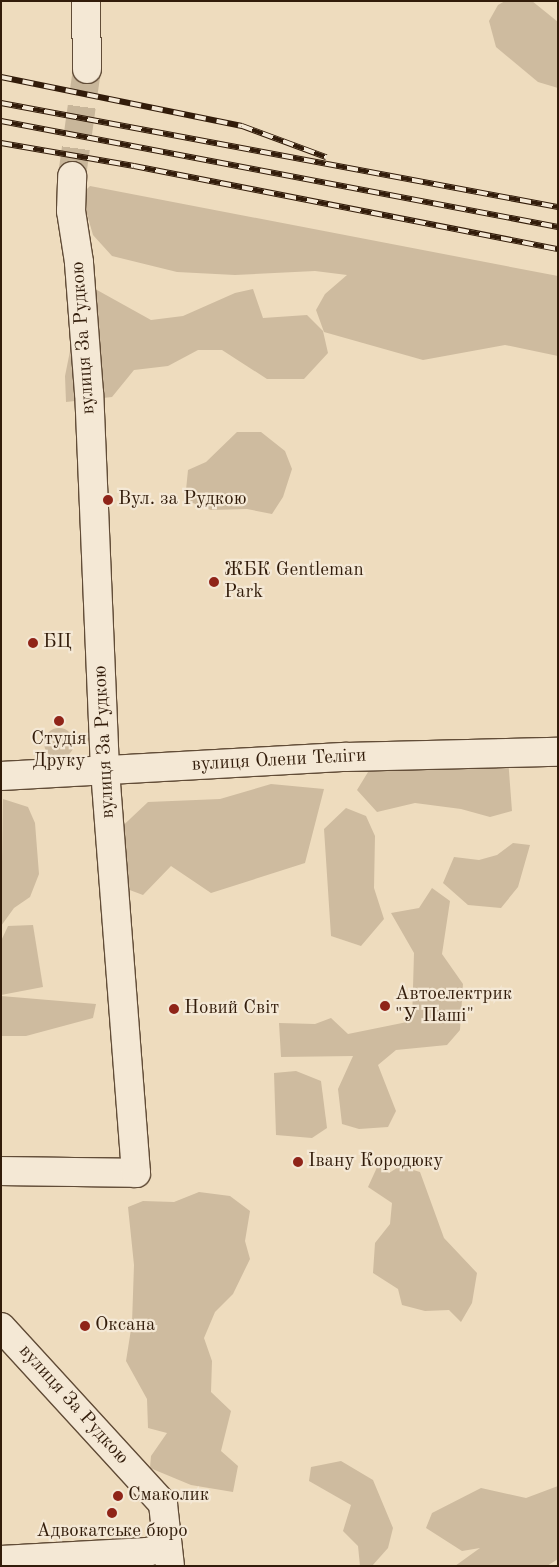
<!DOCTYPE html>
<meta charset="utf-8">
<style>
body{margin:0}
#map{position:relative;width:559px;height:1567px;overflow:hidden;background:#eedcbe;font-family:"Old Standard TT",serif}
div>[style]{position:absolute}
[style*='--x']{left:calc(var(--x)*1px);top:calc(var(--y)*1px);width:calc(var(--w)*1px);rotate:calc(var(--a)*1deg)}
.green>*{inset:0;background:#cebb9f}
.round{border-radius:50%}
.minor-tunnel>*{height:28px;margin-top:-14px;transform-origin:0;background:repeating-linear-gradient(90deg,#c8b69a 0 28px,transparent 0 42px)}
.roads{filter:drop-shadow(1px 0 #614c37) drop-shadow(-1px 0 #614c37) drop-shadow(0 1px #614c37) drop-shadow(0 -1px #614c37)}
.minor>*{height:28px;margin:-14px;padding:0 14px;transform-origin:14px;border-radius:14px;background:#f4e8d5}
.rail>*{height:5.5px;margin-top:-2.75px;transform-origin:0;background:repeating-linear-gradient(90deg,#f4e8d5 0 11px,#321c0a 0 22px);box-sizing:border-box;border-block:1px solid #321c0a}
.dots>*{width:14px;height:14px;translate:-50% -50%;box-sizing:border-box;border:2px solid #f4e8d5;border-radius:50%}
span{translate:-50% -50%;white-space:nowrap;text-align:center;line-height:1.15;-webkit-text-stroke:4.5px #f4e8d5;paint-order:stroke}
.street-label{font-size:19px;color:#321c0a}
.poi-label{font-size:19px;color:#321c0a}
.left{translate:0 -50%;text-align:left}
.frame{position:absolute;inset:0;border:2px solid #321c0a;pointer-events:none}
</style>
<div id="map">
<div class="green">
<div style="clip-path:polygon(505px 1px,532px 1px,558px 22px,558px 88px,538px 82px,496px 47px,489px 21px,498px 5px)"></div>
<div style="clip-path:polygon(90px 186px,558px 276px,558px 356px,505px 345px,423px 360px,324px 332px,316px 310px,325px 294px,347px 275px,315px 271px,235px 275px,177px 272px,112px 256px,93px 235px,86px 211px,86px 190px)"></div>
<div style="clip-path:polygon(253px 289px,263px 318px,307px 315px,323px 331px,328px 353px,304px 379px,267px 379px,222px 350px,198px 350px,168px 366px,134px 370px,112px 397px,66px 402px,65px 376px,71px 346px,73px 292px,97px 290px,151px 320px,183px 316px,235px 293px)"></div>
<div style="clip-path:polygon(237px 432px,261px 432px,285px 451px,292px 469px,283px 497px,272px 514px,247px 509px,211px 510px,185px 500px,188px 470px,206px 462px)"></div>
<div class="round" style="left:44px;top:728px;width:30px;height:30px"></div>
<div style="clip-path:polygon(508px 758px,512px 811px,490px 817px,461px 809px,415px 803px,377px 812px,357px 790px,376px 759px)"></div>
<div style="clip-path:polygon(271px 784px,324px 789px,305px 863px,211px 893px,171px 866px,143px 895px,103px 880px,113px 835px,148px 802px,220px 799px)"></div>
<div style="clip-path:polygon(3px 799px,28px 807px,35px 823px,39px 874px,30px 897px,14px 908px,1px 926px)"></div>
<div style="clip-path:polygon(346px 808px,366px 816px,375px 836px,374px 888px,384px 919px,361px 946px,331px 936px,324px 829px)"></div>
<div style="clip-path:polygon(513px 843px,530px 845px,518px 887px,501px 908px,468px 905px,443px 883px,454px 857px,479px 860px,497px 855px)"></div>
<div style="clip-path:polygon(432px 888px,450px 901px,442px 954px,463px 984px,460px 1030px,447px 1045px,396px 1050px,378px 1065px,396px 1111px,388px 1127px,359px 1129px,342px 1124px,338px 1089px,353px 1056px,281px 1057px,279px 1023px,315px 1024px,331px 1018px,348px 1034px,412px 1021px,414px 953px,391px 913px,419px 908px)"></div>
<div style="clip-path:polygon(33px 925px,43px 987px,1px 995px,1px 941px,8px 926px)"></div>
<div style="clip-path:polygon(1px 996px,96px 1004px,93px 1018px,26px 1036px,1px 1036px)"></div>
<div style="clip-path:polygon(296px 1071px,321px 1081px,327px 1128px,312px 1138px,276px 1135px,274px 1073px)"></div>
<div style="clip-path:polygon(379px 1163px,389px 1173px,400px 1166px,420px 1172px,444px 1238px,477px 1273px,472px 1303px,461px 1322px,449px 1310px,425px 1311px,402px 1305px,398px 1289px,373px 1273px,375px 1243px,390px 1224px,392px 1203px,368px 1187px)"></div>
<div style="clip-path:polygon(199px 1192px,230px 1196px,250px 1211px,245px 1241px,250px 1259px,233px 1294px,215px 1312px,204px 1338px,212px 1361px,211px 1392px,231px 1411px,221px 1451px,238px 1466px,233px 1492px,191px 1485px,150px 1468px,151px 1456px,167px 1433px,148px 1428px,147px 1399px,126px 1361px,132px 1323px,134px 1265px,128px 1207px,143px 1201px,174px 1202px)"></div>
<div style="clip-path:polygon(341px 1461px,373px 1480px,393px 1528px,388px 1548px,372px 1566px,360px 1566px,358px 1546px,343px 1531px,351px 1505px,309px 1481px,311px 1467px)"></div>
<div style="clip-path:polygon(558px 1486px,558px 1559px,547px 1566px,455px 1566px,480px 1548px,462px 1551px,426px 1528px,432px 1513px,481px 1488px,526px 1498px)"></div>
</div>
<div class="minor-tunnel">
<div style="--x:72;--y:176;--w:108;--a:-82"></div>
</div>
<div class="roads">
<div class="minor">
<div style="--x:86;--y:1;--w:68;--a:89.2"></div>
<div style="--x:1;--y:776;--w:346;--a:-3.2"></div>
<div style="--x:346;--y:757;--w:212;--a:-1.4"></div>
<div style="--x:1;--y:1171;--w:135;--a:0.8"></div>
<div style="--x:136;--y:1173;--w:404;--a:-94.4"></div>
<div style="--x:105;--y:770;--w:377;--a:-92.4"></div>
<div style="--x:89;--y:393;--w:131;--a:-94.4"></div>
<div style="--x:79;--y:262;--w:52;--a:-98.9"></div>
<div style="--x:71;--y:211;--w:35;--a:-88"></div>
<div style="--x:1;--y:1327;--w:240;--a:47.5"></div>
<div style="--x:163;--y:1504;--w:62;--a:83.6"></div>
<div style="--x:1;--y:1560;--w:146;--a:-3.1"></div>
<div style="--x:147;--y:1552;--w:21;--a:-14"></div>
</div>
</div>
<div class="rail">
<div style="--x:1;--y:77;--w:246;--a:11.5"></div>
<div style="--x:242;--y:126;--w:90;--a:20.3"></div>
<div style="--x:1;--y:103;--w:567;--a:10.58"></div>
<div style="--x:1;--y:121;--w:567;--a:10.77"></div>
<div style="--x:1;--y:143;--w:135;--a:9.8"></div>
<div style="--x:134;--y:166;--w:432;--a:11.1"></div>
</div>
<div class="dots">
<div style="left:108px;top:500px;background:#8f2418"></div>
<div style="left:214px;top:582px;background:#8f2418"></div>
<div style="left:33px;top:643px;background:#8f2418"></div>
<div style="left:59px;top:721px;background:#8f2418"></div>
<div style="left:385px;top:1006px;background:#8f2418"></div>
<div style="left:174px;top:1009px;background:#8f2418"></div>
<div style="left:298px;top:1162px;background:#8f2418"></div>
<div style="left:85px;top:1326px;background:#8f2418"></div>
<div style="left:118px;top:1496px;background:#8f2418"></div>
<div style="left:112px;top:1513px;background:#8f2418"></div>
</div>
<div class="street-label">
<span style="left:84px;top:338px;rotate:-94deg">вулиця За Рудкою</span>
<span style="left:105px;top:742px;rotate:-93deg">вулиця За Рудкою</span>
<span style="left:279px;top:761px;rotate:-3deg">вулиця Олени Теліги</span>
<span style="left:73px;top:1405px;rotate:48deg">вулиця За Рудкою</span>
</div>
<div class="poi-label">
<span class="left" style="left:118px;top:500px">Вул. за Рудкою</span>
<span class="left" style="left:224px;top:582px">ЖБК Gentleman<br>Park</span>
<span class="left" style="left:43px;top:643px">БЦ</span>
<span style="left:59px;top:751px">Студія<br>Друку</span>
<span class="left" style="left:395px;top:1006px">Автоелектрик<br>"У Паші"</span>
<span class="left" style="left:184px;top:1009px">Новий Світ</span>
<span class="left" style="left:308px;top:1162px">Івану Кородюку</span>
<span class="left" style="left:95px;top:1326px">Оксана</span>
<span class="left" style="left:128px;top:1496px">Смаколик</span>
<span style="left:112px;top:1532px">Адвокатське бюро</span>
</div>
<div class="frame"></div>
</div>
